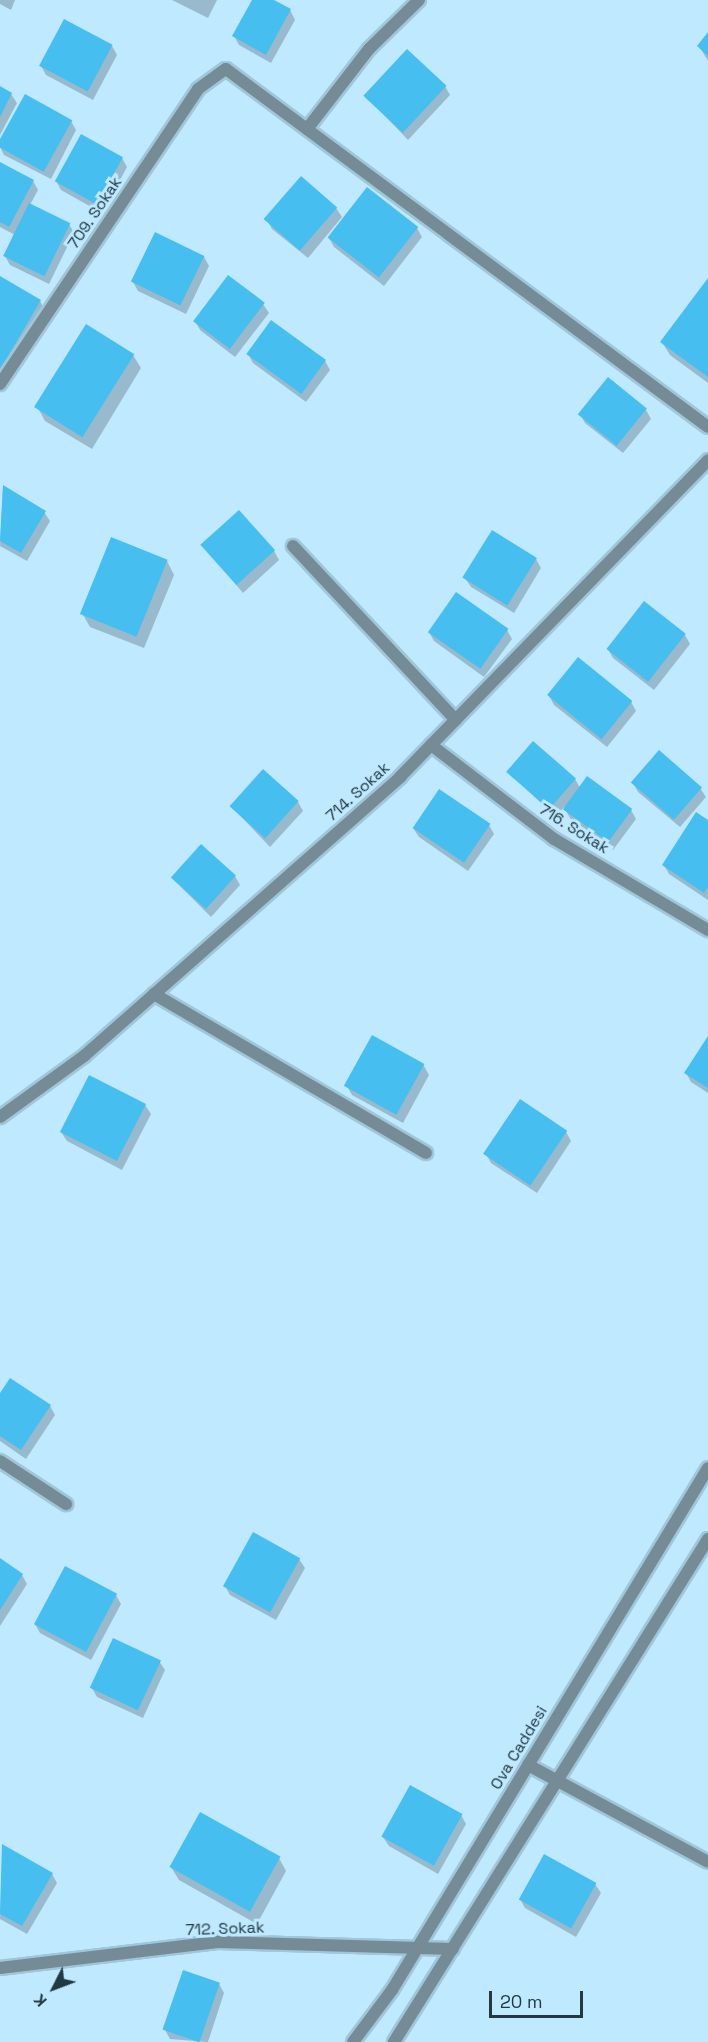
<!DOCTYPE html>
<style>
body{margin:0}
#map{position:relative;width:708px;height:2042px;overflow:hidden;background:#bee9ff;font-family:"Space Grotesk",sans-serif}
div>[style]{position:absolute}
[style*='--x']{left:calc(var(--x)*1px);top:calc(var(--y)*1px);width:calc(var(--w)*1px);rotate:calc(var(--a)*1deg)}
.shadow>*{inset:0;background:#0003}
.building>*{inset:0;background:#46bef0;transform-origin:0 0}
.roads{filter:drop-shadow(2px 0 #9fc6d9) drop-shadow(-2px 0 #9fc6d9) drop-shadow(0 2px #9fc6d9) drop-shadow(0 -2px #9fc6d9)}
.minor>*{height:12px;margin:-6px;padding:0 6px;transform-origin:6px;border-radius:6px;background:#758b96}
.tertiary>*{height:12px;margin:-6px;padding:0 6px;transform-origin:6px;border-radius:6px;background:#758b96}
span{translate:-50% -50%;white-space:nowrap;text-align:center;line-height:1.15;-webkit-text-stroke:6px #bee9ff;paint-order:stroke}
.street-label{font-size:16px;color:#223843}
.north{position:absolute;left:24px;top:1958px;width:60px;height:60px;-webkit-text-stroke:4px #bee9ff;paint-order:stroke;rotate:228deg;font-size:16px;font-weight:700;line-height:24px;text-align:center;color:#223843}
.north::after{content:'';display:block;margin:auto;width:21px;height:27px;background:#223843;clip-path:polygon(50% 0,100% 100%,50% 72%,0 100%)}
.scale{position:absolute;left:489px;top:1991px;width:94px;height:27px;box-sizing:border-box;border:3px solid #223843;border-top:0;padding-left:8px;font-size:18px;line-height:21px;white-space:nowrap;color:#223843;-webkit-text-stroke:4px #bee9ff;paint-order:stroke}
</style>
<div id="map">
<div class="shadow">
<div style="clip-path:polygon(0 0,15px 0,11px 10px,0 4px)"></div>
<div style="clip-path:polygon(172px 0,217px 0,208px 18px)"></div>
<div style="clip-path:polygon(254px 0,271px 0,290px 10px,295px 20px,271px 63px,239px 45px,234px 36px)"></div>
<div style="clip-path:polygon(708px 35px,708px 61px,699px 46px)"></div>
<div style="clip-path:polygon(112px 46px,117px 55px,93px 100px,46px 75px,41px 66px)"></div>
<div style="clip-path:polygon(445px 86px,450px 95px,408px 140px,365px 95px)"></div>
<div style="clip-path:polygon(0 88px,11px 94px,17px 103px,0 135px)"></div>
<div style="clip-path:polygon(25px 96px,71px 121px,76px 130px,51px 179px,4px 155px,0 147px)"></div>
<div style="clip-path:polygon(122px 158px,127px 167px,102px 213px,61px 190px,56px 181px)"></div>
<div style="clip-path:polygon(0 164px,33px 181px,38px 190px,30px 205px,69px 224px,74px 233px,49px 284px,10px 265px,5px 256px,15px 235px,0 227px)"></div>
<div style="clip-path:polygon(336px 208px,342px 217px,308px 258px,272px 229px,267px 220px)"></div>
<div style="clip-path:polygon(417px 228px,422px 237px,384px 286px,334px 247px,329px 238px)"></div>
<div style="clip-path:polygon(204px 257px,209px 266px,186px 314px,138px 291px,133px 282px)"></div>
<div style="clip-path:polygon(0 278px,40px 301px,47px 314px,0 376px)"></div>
<div style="clip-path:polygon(708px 280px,708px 383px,670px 355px,662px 342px)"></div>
<div style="clip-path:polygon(263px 304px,269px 313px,235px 357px,200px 330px,195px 321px)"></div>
<div style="clip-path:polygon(271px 322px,325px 361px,330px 370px,306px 402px,253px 363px,248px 354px)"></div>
<div style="clip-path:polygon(133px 355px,141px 368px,92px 449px,45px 421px,38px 408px)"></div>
<div style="clip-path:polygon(646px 410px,651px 419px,623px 453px,585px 423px,580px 414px)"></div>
<div style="clip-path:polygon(3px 487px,44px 512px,50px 521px,27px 561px,0 546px)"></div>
<div style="clip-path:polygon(202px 545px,274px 551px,279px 560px,243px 593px)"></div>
<div style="clip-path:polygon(536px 559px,541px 568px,514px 613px,471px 587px,465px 578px)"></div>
<div style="clip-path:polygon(167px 561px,174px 575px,144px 648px,90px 627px,82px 613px)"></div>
<div style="clip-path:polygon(507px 630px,512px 639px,484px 677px,434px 641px,429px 632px)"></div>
<div style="clip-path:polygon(685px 635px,690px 644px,654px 690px,613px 658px,608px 649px)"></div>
<div style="clip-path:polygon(549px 696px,631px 702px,636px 711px,607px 747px,554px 705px)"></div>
<div style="clip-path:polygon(508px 772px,575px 779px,580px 788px,631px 810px,636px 819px,613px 850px,570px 818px,564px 807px,556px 817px)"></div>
<div style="clip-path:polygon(633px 783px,700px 788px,706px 797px,680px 827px,638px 792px)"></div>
<div style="clip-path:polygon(298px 802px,303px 811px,270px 847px,231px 806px)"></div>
<div style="clip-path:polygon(708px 822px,708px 900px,669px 874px,664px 865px)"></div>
<div style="clip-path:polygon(489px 825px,494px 834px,468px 871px,419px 837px,413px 828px)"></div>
<div style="clip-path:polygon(235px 876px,240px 885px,211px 917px,173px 879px)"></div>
<div style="clip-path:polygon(708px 1039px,708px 1093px,691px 1082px,686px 1073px)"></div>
<div style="clip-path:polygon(424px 1066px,429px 1075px,403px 1123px,352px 1095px,347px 1086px)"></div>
<div style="clip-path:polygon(145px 1105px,151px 1114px,122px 1170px,67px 1141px,61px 1132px)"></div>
<div style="clip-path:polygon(566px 1132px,571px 1141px,537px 1193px,491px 1163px,486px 1154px)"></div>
<div style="clip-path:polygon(0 1395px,50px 1406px,55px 1415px,26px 1459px,0 1441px)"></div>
<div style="clip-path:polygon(254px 1534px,299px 1559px,305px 1568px,276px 1620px,230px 1595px,225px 1586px)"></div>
<div style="clip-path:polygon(0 1560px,22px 1575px,27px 1584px,0 1626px)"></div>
<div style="clip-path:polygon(116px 1595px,121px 1604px,91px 1660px,40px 1633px,35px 1624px)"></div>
<div style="clip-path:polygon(159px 1661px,165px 1670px,143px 1718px,97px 1697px,92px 1688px)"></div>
<div style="clip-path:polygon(461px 1815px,466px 1824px,438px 1874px,389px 1846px,383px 1837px)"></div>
<div style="clip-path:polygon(3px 1846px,52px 1874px,57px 1883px,27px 1934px,0 1919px)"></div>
<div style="clip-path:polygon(279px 1858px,286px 1871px,257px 1924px,179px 1880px,171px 1867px)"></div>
<div style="clip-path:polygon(595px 1884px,601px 1893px,576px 1937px,525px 1908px,520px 1899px)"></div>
<div style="clip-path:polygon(219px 1984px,224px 1993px,208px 2042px,170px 2039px,165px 2030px)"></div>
</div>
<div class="building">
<div style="clip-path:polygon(252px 0,274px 0,291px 9px,266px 55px,232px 36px)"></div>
<div style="left:64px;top:19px;width:55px;height:53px;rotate:28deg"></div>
<div style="clip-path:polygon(708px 32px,708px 56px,697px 46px)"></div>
<div style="left:407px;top:49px;width:54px;height:64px;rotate:43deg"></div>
<div style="clip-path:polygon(0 86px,12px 93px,0 117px)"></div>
<div style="left:25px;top:94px;width:54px;height:59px;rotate:29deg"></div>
<div style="left:81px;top:134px;width:48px;height:54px;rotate:29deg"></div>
<div style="clip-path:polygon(0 162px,34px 180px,9px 227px,0 222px)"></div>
<div style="left:301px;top:176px;width:48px;height:57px;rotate:41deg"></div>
<div style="left:367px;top:187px;width:65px;height:64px;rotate:38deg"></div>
<div style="left:29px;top:203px;width:46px;height:59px;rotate:26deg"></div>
<div style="left:155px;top:232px;width:55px;height:55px;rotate:26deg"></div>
<div style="left:228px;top:275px;width:46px;height:58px;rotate:37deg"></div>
<div style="clip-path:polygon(0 276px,41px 300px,0 370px)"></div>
<div style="clip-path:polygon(708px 278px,708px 377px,660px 342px)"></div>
<div style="left:271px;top:320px;width:68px;height:42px;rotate:36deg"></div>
<div style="left:86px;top:324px;width:57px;height:98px;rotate:32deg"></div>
<div style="left:608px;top:377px;width:50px;height:48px;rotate:39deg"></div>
<div style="clip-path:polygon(3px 485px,46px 511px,21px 553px,0 541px)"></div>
<div style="left:239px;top:510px;width:54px;height:52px;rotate:48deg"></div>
<div style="left:492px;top:530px;width:53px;height:56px;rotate:32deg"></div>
<div style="left:111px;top:537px;width:61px;height:83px;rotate:22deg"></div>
<div style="left:456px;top:592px;width:64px;height:49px;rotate:35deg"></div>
<div style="left:644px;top:601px;width:53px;height:61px;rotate:38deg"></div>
<div style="left:578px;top:657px;width:70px;height:49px;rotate:39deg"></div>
<div style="left:533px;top:741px;width:57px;height:41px;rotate:41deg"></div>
<div style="left:659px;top:750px;width:57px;height:43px;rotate:41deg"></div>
<div style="left:263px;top:769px;width:48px;height:50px;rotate:42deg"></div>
<div style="left:587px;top:776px;width:56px;height:41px;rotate:36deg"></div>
<div style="left:439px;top:789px;width:62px;height:47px;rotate:34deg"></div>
<div style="clip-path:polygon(696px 812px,708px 820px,708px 887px,704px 893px,662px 865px)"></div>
<div style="left:201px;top:844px;width:47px;height:45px;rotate:42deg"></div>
<div style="left:372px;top:1035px;width:60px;height:58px;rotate:29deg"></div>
<div style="clip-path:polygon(708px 1036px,708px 1088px,684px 1073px)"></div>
<div style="left:89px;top:1075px;width:64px;height:64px;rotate:27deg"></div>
<div style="left:520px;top:1099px;width:57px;height:66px;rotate:34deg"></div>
<div style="clip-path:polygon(10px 1378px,51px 1405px,21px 1450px,0 1436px,0 1393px)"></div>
<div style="left:253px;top:1532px;width:54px;height:62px;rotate:29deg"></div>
<div style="clip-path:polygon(0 1558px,23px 1574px,0 1610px)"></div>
<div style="left:65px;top:1566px;width:59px;height:66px;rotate:28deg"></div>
<div style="left:113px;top:1638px;width:53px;height:55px;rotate:25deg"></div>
<div style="left:410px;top:1785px;width:60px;height:59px;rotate:29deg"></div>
<div style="left:200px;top:1812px;width:92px;height:63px;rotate:29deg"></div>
<div style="clip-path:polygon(2px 1844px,53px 1873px,22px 1926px,0 1914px)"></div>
<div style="left:544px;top:1854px;width:60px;height:52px;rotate:29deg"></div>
<div style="left:183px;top:1970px;width:39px;height:63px;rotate:19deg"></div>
</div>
<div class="roads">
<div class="minor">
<div style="--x:307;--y:129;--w:101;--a:-52.2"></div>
<div style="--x:369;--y:49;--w:70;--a:-44.4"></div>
<div style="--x:0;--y:384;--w:355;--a:-56.1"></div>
<div style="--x:198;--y:89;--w:34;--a:-36"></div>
<div style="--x:226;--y:69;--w:600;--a:36.6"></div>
<div style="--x:293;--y:546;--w:238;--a:46.9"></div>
<div style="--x:431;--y:745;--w:155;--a:37.4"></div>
<div style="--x:554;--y:839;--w:179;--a:30.6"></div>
<div style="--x:154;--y:994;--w:315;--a:30.3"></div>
<div style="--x:0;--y:1117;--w:104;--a:-36"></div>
<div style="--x:84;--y:1056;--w:422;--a:-41.4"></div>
<div style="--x:400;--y:777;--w:442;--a:-45.8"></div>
<div style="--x:0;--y:1461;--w:79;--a:33.1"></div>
<div style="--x:528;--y:1765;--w:204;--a:28.3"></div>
<div style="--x:0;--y:1968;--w:221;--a:-6.8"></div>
<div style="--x:219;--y:1942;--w:234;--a:1.7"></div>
</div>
<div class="tertiary">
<div style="--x:353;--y:2042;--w:65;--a:-53.1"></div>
<div style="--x:392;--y:1990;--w:610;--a:-58.81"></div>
<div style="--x:394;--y:2042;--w:593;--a:-58.03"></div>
</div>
</div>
<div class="street-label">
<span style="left:95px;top:213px;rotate:-56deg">709. Sokak</span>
<span style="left:358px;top:792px;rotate:-42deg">714. Sokak</span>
<span style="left:574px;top:829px;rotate:32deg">716. Sokak</span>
<span style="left:519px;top:1748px;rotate:-59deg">Ova Caddesi</span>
<span style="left:225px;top:1929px;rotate:-2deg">712. Sokak</span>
</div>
<div class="north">K</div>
<div class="scale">20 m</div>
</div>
